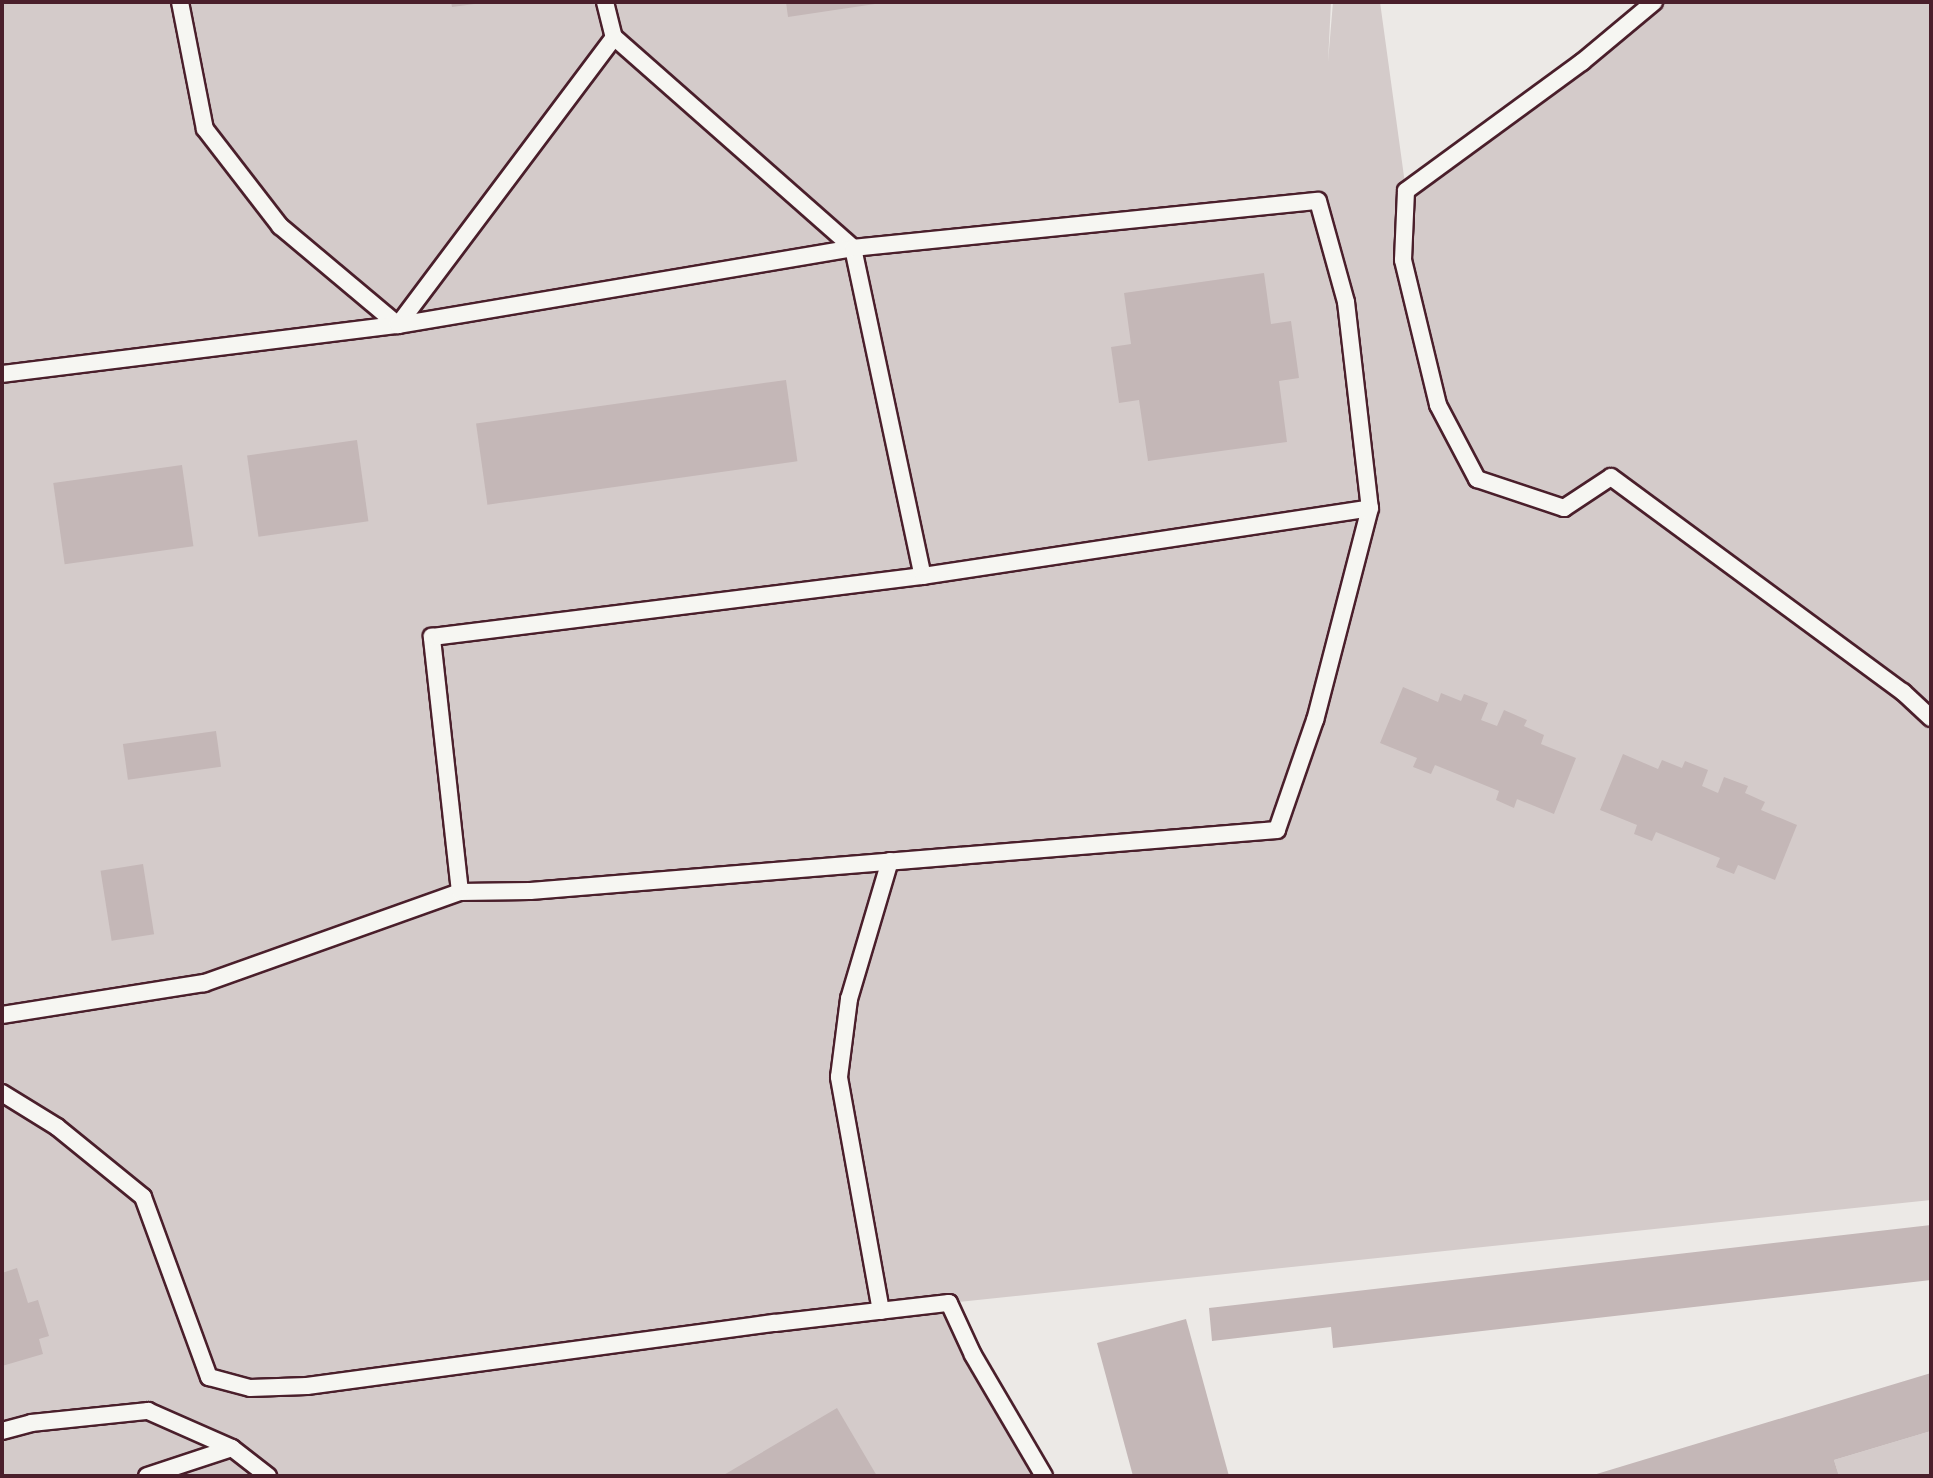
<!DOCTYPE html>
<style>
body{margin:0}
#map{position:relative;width:1933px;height:1478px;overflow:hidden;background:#ece9e6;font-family:"Balsamiq Sans",sans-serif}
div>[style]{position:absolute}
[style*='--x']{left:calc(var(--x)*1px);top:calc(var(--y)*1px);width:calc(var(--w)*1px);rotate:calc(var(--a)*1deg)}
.green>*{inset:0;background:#d4cbca}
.building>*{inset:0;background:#c4b7b7;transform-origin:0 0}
.roads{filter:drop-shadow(2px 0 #4a1f2b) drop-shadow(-2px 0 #4a1f2b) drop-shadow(0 2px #4a1f2b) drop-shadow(0 -2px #4a1f2b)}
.lane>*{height:16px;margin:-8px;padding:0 8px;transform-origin:8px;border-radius:8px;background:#f6f6f2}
span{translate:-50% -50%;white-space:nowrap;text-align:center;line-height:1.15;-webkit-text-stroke:6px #f6f6f2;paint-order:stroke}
.frame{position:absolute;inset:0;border:4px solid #4a1f2b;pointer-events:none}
</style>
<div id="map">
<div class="green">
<div style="clip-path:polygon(2px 2px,1331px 2px,1328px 62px,1333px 2px,1380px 2px,1406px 191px,1654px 2px,1931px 2px,1931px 1200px,949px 1303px,1044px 1476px,2px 1476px)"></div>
<div style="clip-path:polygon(1931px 1431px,1931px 1476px,1839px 1476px,1834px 1460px)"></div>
</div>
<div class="building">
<div style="clip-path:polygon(451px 2px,482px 2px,482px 3px,452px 7px)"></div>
<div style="clip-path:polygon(786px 2px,875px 2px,875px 4px,788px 17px)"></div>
<div style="clip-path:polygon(1264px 273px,1271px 324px,1291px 321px,1299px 378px,1279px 381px,1287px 442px,1148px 461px,1139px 400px,1119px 403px,1111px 347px,1131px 344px,1124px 293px)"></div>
<div style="left:786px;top:380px;width:82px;height:313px;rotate:82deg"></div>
<div style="left:357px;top:440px;width:82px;height:111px;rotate:82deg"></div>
<div style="left:182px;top:465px;width:82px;height:130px;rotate:82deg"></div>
<div style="clip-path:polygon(1403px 687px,1438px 702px,1441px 693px,1461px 701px,1464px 694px,1488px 703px,1481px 720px,1497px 726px,1504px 710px,1527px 720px,1524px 726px,1544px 735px,1541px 744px,1576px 758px,1554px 814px,1517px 799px,1514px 808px,1496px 800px,1499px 791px,1435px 765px,1431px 774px,1413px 767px,1417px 758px,1380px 743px)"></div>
<div style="left:216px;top:731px;width:36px;height:94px;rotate:82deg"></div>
<div style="clip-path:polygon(1623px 754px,1658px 769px,1662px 760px,1682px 768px,1685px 761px,1708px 770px,1702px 786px,1718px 793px,1724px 777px,1748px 786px,1745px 793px,1765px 802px,1761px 810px,1797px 825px,1775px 880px,1738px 865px,1734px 874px,1716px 867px,1720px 858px,1656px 832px,1652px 841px,1634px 834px,1637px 825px,1600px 810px)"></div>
<div style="left:143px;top:864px;width:71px;height:43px;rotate:81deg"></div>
<div style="clip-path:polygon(1931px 1225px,1931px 1280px,1333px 1348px,1331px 1327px,1212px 1341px,1209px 1308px)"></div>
<div style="clip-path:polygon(17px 1268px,28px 1303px,38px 1300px,49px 1336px,39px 1339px,43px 1354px,2px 1366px,2px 1273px)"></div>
<div style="clip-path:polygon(1186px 1319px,1229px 1476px,1133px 1476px,1097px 1343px)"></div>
<div style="clip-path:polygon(1931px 1373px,1931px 1431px,1834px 1460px,1839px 1476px,1590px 1476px)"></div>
<div style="clip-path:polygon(837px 1408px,877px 1476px,722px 1476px)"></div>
</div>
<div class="roads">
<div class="lane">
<div style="--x:180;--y:2;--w:129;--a:78.9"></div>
<div style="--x:205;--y:129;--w:123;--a:52.3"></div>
<div style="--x:280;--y:226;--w:154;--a:40"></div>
<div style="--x:398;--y:325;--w:360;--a:-53.1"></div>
<div style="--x:605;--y:2;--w:36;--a:76"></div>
<div style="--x:614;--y:37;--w:319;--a:41.4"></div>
<div style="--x:853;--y:248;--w:335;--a:78"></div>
<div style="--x:1654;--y:2;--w:94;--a:140.2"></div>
<div style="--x:1582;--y:62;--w:218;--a:143.8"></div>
<div style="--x:1406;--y:191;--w:69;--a:92.5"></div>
<div style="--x:1403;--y:260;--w:149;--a:76.4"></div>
<div style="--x:1438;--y:405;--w:84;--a:62.2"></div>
<div style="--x:1477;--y:479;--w:92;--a:18.4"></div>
<div style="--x:1564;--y:508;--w:56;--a:-33.4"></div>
<div style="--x:1611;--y:477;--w:363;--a:36.4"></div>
<div style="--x:1903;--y:692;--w:38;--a:43"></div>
<div style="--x:2;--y:374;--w:399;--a:-7.1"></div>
<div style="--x:398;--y:325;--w:461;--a:-9.6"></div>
<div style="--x:853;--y:248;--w:467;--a:-5.8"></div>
<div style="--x:1318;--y:201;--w:105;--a:74.5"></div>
<div style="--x:1346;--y:302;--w:207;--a:83.4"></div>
<div style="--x:1370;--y:508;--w:219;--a:104.5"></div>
<div style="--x:1315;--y:720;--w:116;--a:109.1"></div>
<div style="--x:1277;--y:830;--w:749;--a:175.33"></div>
<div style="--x:530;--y:891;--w:70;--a:179.2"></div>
<div style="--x:460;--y:892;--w:272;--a:160.4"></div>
<div style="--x:204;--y:983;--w:205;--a:171"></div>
<div style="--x:460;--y:892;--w:257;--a:-96.3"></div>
<div style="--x:432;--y:637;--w:495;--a:-7.1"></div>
<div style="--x:923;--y:576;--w:452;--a:-8.6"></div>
<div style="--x:2;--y:1093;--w:65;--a:31.7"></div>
<div style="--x:57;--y:1127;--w:111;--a:39.1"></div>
<div style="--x:143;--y:1197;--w:192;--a:69.9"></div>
<div style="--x:209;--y:1377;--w:42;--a:15"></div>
<div style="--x:250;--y:1388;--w:57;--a:-2"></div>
<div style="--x:307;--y:1386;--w:472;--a:-7.7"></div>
<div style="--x:775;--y:1323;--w:175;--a:-6.6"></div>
<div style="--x:949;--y:1303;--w:57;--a:65.2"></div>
<div style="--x:973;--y:1355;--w:140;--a:59.6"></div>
<div style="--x:881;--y:1311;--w:238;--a:-100.2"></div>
<div style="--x:839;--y:1077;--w:79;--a:-82.7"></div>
<div style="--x:849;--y:999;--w:144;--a:-73.5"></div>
<div style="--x:2;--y:1431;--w:30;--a:-15"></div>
<div style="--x:31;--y:1423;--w:118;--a:-5.9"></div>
<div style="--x:148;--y:1411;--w:92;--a:23.8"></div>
<div style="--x:232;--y:1448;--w:46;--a:37.9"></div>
<div style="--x:147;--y:1476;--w:89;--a:-18.2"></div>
</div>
</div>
<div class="frame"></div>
</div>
